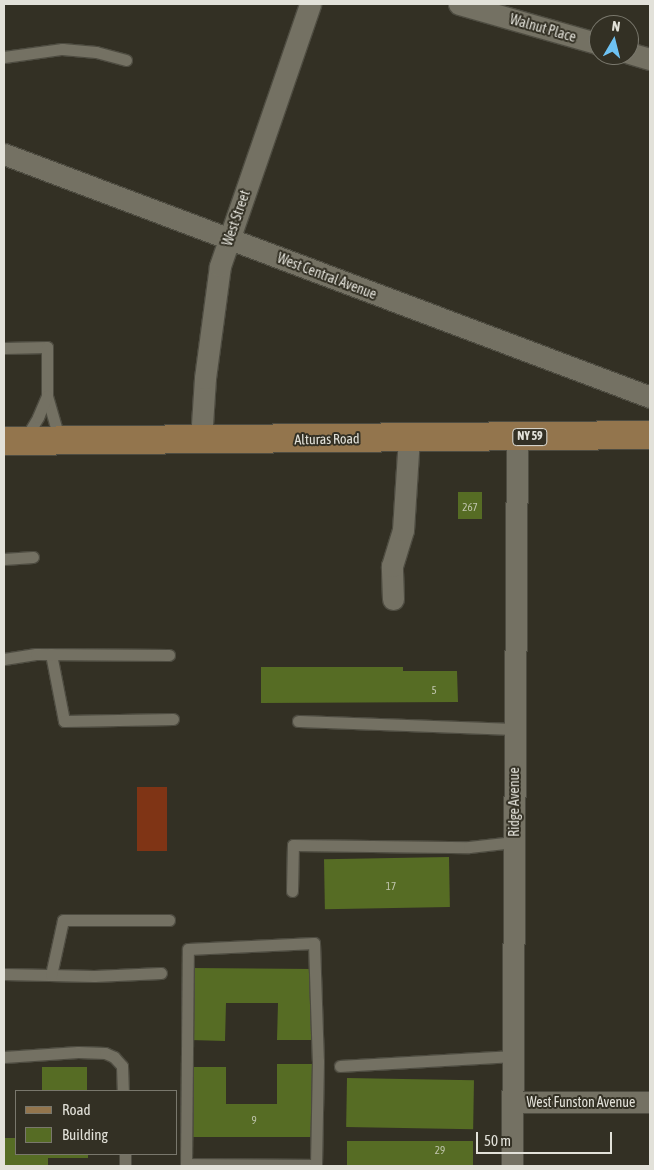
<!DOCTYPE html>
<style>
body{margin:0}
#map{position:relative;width:654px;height:1170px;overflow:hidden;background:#333024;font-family:"Asap Condensed",sans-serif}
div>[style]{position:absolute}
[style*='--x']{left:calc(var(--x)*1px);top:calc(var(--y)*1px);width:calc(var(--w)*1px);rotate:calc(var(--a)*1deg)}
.green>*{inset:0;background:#7f3415;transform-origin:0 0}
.building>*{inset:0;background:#566c24;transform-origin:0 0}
.roads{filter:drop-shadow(1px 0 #4e4c41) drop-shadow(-1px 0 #4e4c41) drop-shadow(0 1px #4e4c41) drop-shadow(0 -1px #4e4c41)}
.lane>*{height:11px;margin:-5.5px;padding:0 5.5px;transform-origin:5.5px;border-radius:5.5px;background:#747163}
.street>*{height:21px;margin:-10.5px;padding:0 10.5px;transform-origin:10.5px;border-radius:10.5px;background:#747163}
.primary>*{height:28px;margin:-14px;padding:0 14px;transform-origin:14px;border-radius:14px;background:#93754d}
span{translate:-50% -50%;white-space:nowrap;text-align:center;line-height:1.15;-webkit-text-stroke:4px #333024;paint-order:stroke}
.number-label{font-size:11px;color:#bfc4ac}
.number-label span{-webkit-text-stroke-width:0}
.shield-label span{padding:1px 4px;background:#333024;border:1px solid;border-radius:4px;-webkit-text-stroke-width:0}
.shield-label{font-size:12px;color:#e2e1d9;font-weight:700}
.street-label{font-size:14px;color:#e2e1d9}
.frame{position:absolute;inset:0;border:5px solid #e2e1d9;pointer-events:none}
.legend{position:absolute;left:15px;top:1090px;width:162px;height:65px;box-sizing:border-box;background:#333024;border:1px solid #79776c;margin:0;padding:6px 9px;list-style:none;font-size:15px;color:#e2e1d9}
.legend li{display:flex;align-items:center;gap:10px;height:25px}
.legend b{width:25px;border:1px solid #79776c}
.north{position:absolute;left:589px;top:15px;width:50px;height:50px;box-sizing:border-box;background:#333024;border:1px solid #79776c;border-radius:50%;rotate:8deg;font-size:14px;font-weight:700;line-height:20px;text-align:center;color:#e2e1d9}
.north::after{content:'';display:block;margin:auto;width:18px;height:22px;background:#6ec2f3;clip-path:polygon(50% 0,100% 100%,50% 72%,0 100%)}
.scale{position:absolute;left:476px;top:1132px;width:136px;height:22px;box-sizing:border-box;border:2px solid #e2e1d9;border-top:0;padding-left:6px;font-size:15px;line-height:18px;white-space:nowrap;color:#e2e1d9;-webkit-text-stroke:4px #333024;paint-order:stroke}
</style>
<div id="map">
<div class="green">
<div style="left:137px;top:787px;width:30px;height:64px"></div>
</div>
<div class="building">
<div style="left:458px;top:492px;width:24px;height:27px"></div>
<div style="clip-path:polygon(261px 667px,403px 667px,403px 671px,457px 671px,458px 702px,261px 703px)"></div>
<div style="left:449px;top:857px;width:50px;height:125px;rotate:89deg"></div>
<div style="clip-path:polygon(192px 968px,312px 969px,311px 1040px,277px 1040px,278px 1003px,226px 1003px,225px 1041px,191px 1040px)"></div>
<div style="clip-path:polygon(277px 1064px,312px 1064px,312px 1137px,191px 1137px,191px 1067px,226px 1067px,226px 1104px,277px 1104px)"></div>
<div style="left:87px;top:1067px;width:24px;height:45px;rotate:90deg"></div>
<div style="left:347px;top:1078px;width:127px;height:49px;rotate:1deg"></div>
<div style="clip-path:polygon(4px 1138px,16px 1138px,16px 1154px,88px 1154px,88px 1158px,48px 1158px,48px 1166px,4px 1166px)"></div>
<div style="left:347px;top:1141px;width:126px;height:25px"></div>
</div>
<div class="roads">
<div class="lane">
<div style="--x:4;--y:57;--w:59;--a:-7.9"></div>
<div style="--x:62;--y:49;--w:34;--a:5"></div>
<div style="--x:96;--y:52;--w:31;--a:15"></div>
<div style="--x:4;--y:348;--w:43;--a:-1.3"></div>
<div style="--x:47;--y:347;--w:49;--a:90"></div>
<div style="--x:47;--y:396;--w:47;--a:73.9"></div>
<div style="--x:25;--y:439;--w:26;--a:-59"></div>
<div style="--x:38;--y:417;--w:23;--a:-67"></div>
<div style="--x:4;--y:559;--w:29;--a:-4"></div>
<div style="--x:51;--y:654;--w:68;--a:79"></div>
<div style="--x:64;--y:721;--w:109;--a:-1.1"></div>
<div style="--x:4;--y:659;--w:32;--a:-9"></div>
<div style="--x:36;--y:654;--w:133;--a:0.4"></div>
<div style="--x:298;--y:721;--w:217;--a:2.1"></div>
<div style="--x:292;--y:891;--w:46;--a:-88.8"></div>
<div style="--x:293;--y:845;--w:176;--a:0.7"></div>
<div style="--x:469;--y:847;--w:45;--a:-6.3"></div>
<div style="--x:4;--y:974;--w:90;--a:1.3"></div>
<div style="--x:94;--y:976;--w:67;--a:-2.6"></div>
<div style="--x:51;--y:975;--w:56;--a:-77.7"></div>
<div style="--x:63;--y:920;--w:106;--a:0"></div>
<div style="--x:4;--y:1057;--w:74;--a:-3.9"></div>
<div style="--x:78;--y:1052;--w:27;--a:2"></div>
<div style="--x:105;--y:1053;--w:10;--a:24"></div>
<div style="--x:114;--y:1057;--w:12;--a:48"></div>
<div style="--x:122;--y:1066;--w:25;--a:88"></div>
<div style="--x:340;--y:1066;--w:173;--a:-3.3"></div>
<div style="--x:125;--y:1154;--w:12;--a:90"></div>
<div style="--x:186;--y:1164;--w:130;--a:0.4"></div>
<div style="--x:186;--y:1166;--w:217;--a:-89.5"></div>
<div style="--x:188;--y:949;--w:126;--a:-2.7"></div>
<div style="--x:314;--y:943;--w:118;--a:88.1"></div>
<div style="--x:318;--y:1061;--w:105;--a:91.1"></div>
</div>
<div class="street">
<div style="--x:459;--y:4;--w:146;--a:15.9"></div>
<div style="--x:629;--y:53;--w:22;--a:16"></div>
<div style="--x:4;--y:154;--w:690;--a:20.61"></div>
<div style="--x:201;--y:440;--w:62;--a:-86.3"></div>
<div style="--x:205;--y:378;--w:113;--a:-82.4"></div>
<div style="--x:220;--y:266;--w:277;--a:-71"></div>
<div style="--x:393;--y:599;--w:33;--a:-92"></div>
<div style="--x:392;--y:566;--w:38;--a:-73"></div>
<div style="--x:403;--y:530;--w:92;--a:-86.3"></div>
<div style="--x:513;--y:1102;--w:137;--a:0"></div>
<div style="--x:512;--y:1166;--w:729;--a:-89.61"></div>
</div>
<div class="primary">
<div style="--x:4;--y:441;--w:646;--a:-0.53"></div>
</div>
</div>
<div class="number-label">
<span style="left:470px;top:507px">267</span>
<span style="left:434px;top:690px">5</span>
<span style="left:391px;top:886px">17</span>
<span style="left:254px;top:1120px">9</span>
<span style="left:440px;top:1150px">29</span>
</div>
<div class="shield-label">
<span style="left:530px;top:437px">NY 59</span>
</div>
<div class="street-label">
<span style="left:543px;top:28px;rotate:16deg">Walnut Place</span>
<span style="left:236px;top:218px;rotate:-71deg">West Street</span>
<span style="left:327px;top:276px;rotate:21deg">West Central Avenue</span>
<span style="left:327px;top:439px;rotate:-1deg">Alturas Road</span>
<span style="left:514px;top:802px;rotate:-90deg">Ridge Avenue</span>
<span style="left:581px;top:1102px">West Funston Avenue</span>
</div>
<div class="frame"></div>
<ul class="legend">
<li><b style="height:6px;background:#93754d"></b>Road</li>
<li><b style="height:14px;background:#566c24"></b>Building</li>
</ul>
<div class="north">N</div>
<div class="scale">50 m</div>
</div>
